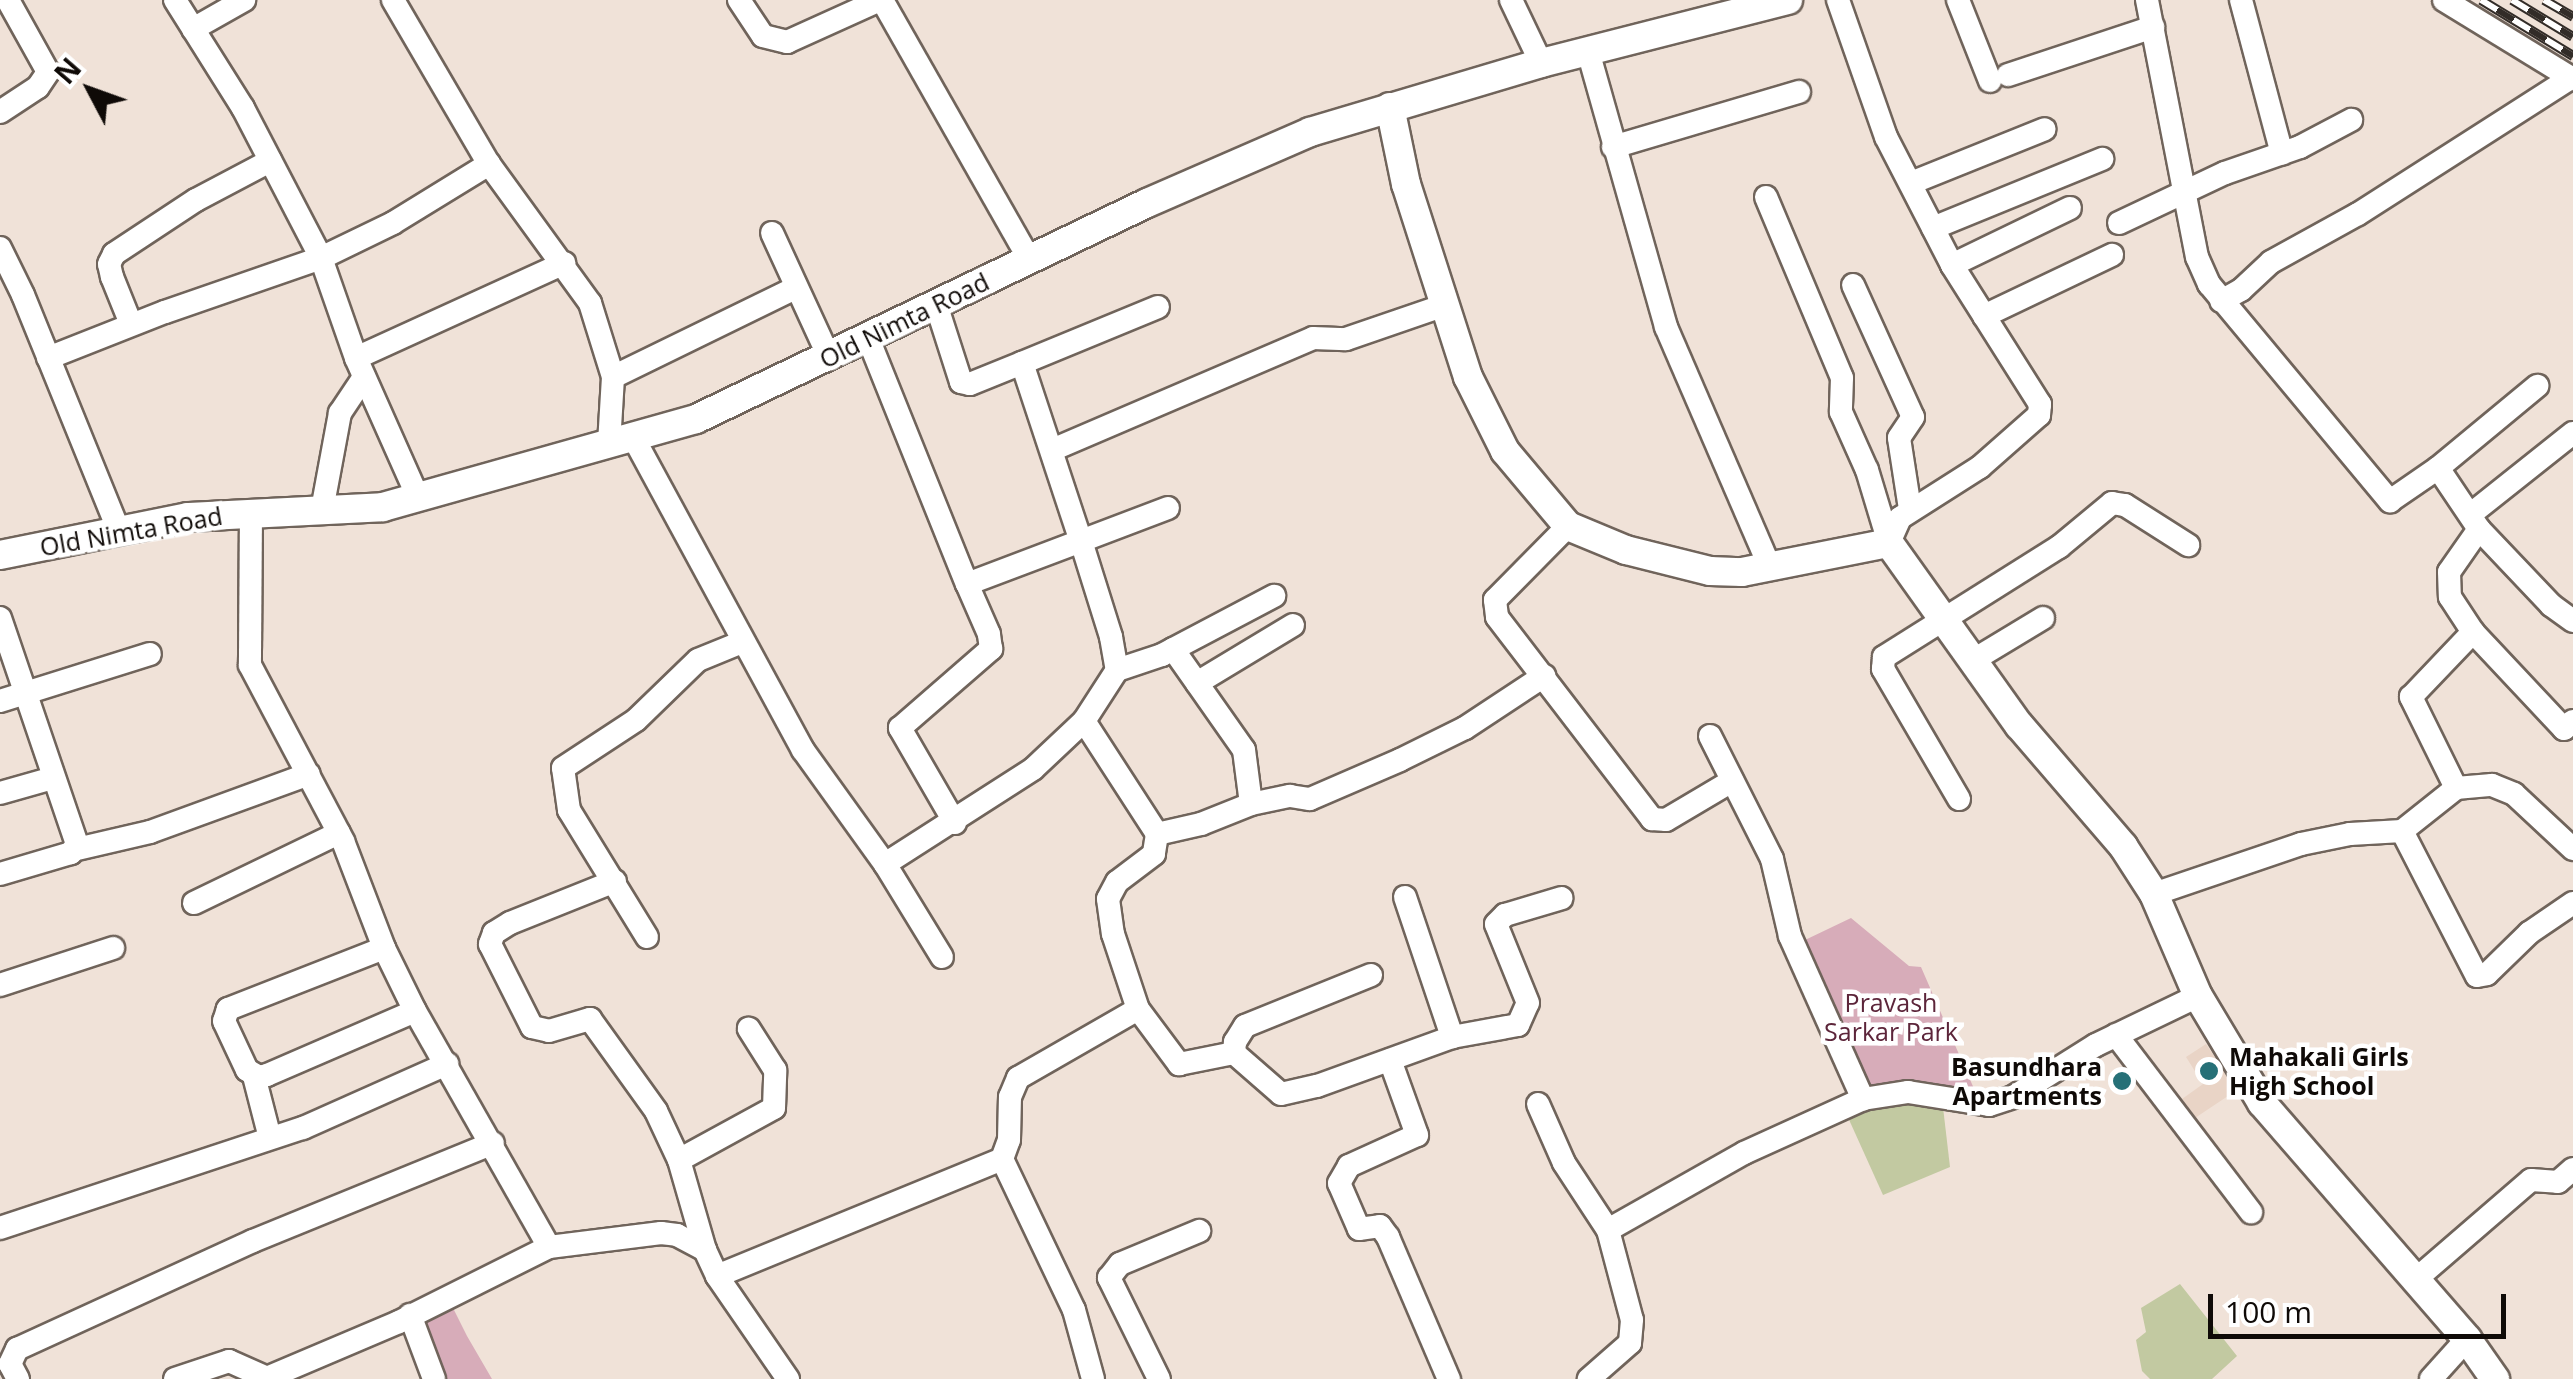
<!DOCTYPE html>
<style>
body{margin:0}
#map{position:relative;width:2573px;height:1379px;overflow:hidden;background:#f0e2d8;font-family:"Open Sans",sans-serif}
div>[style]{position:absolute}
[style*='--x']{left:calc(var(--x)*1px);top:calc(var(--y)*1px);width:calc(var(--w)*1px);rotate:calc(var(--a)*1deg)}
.built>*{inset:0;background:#e9d4c6}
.green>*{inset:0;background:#d7acb9}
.water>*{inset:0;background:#c2c9a1}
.roads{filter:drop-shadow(2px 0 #70645b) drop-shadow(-2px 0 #70645b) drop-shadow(0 2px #70645b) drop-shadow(0 -2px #70645b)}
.minor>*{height:22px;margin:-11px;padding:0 11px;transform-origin:11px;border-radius:11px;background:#fff}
.tertiary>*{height:28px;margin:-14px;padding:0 14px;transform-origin:14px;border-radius:14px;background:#fff}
.rail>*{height:10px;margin-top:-5px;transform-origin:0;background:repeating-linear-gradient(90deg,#fff 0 19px,#322c28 0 38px);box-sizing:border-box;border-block:2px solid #322c28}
.dots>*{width:28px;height:28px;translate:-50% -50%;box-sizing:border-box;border:5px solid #fff;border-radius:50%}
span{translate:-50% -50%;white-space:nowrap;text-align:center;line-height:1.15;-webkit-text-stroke:9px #fff;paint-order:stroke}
.street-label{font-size:25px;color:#0f0a07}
.park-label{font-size:25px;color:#5c253a}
.poi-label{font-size:25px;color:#0f0a07;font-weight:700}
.left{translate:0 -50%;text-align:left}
.right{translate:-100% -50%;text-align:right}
.north{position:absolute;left:40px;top:40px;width:100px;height:100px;-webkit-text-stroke:8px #fff;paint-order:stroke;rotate:311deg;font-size:28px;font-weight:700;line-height:40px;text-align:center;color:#0f0a07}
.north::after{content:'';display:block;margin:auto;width:35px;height:45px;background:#0f0a07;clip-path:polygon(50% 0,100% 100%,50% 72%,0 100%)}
.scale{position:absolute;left:2208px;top:1294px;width:298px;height:45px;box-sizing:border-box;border:5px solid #0f0a07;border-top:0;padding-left:12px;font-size:30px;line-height:35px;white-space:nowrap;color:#0f0a07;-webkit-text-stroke:8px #fff;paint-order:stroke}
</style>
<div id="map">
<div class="built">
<div style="clip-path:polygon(2206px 1044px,2237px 1090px,2195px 1118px,2182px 1099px,2203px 1084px,2186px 1057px)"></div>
</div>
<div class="green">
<div style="clip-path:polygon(1851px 918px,1909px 966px,1921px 967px,1975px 1091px,1911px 1084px,1872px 1093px,1805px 940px)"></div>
<div style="clip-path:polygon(448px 1298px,467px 1336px,492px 1379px,439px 1379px,410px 1315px)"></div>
</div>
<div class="water">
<div style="clip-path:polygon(1941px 1090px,1950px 1167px,1883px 1195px,1846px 1113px)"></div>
<div style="clip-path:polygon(2180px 1284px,2237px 1356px,2212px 1379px,2150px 1379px,2142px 1371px,2136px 1340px,2146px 1332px,2141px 1308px)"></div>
</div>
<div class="roads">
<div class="minor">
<div style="--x:175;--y:0;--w:128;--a:57.8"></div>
<div style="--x:243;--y:108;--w:169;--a:62.5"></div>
<div style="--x:321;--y:258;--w:106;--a:70.7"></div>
<div style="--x:356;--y:358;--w:152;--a:66"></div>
<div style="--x:393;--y:0;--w:190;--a:59.7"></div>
<div style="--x:489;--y:164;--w:172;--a:54"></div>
<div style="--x:590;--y:303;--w:77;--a:72.7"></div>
<div style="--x:613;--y:377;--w:67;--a:93.4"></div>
<div style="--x:739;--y:0;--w:43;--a:56.3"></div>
<div style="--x:763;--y:36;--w:25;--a:14"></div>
<div style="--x:787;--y:42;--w:102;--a:-24.3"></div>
<div style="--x:882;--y:0;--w:299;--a:60.4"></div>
<div style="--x:1511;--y:0;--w:70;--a:64.5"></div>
<div style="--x:1838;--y:0;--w:145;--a:70.7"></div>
<div style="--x:1886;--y:137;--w:144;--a:62.7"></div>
<div style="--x:1952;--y:265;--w:165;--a:57.7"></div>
<div style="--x:2040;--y:404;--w:11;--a:95"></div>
<div style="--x:2039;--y:415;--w:79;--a:138.6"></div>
<div style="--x:1980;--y:467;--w:95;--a:147.5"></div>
<div style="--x:1900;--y:518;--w:27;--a:114"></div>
<div style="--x:1958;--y:0;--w:87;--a:68.4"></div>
<div style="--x:2147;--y:0;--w:262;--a:79"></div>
<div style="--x:2197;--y:257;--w:30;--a:66"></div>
<div style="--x:2209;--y:284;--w:283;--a:50.2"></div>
<div style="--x:2390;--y:501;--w:58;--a:-34.5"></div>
<div style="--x:2438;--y:468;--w:73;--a:56.1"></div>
<div style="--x:2479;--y:529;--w:52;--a:124.9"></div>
<div style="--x:2449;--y:572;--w:25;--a:88"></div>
<div style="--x:2450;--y:597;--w:42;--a:56.7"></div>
<div style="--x:2473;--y:632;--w:133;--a:46.8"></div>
<div style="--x:2564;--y:729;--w:12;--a:-42"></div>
<div style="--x:2241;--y:0;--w:159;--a:75.1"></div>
<div style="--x:2444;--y:0;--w:151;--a:31.5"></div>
<div style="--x:193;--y:29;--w:59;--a:-29.6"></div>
<div style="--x:1588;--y:51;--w:287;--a:74.2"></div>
<div style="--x:1666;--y:327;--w:262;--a:66.6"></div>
<div style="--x:2008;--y:75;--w:153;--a:-18.3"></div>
<div style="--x:0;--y:112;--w:45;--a:-33.3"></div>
<div style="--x:38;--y:87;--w:18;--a:-56"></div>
<div style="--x:48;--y:72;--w:82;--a:-119.1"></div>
<div style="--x:1613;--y:147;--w:194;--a:-16.5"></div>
<div style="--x:1911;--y:183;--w:144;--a:-21.9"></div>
<div style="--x:1766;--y:197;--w:196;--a:67.2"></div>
<div style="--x:1842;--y:378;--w:34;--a:92"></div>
<div style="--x:1841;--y:412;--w:64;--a:65.9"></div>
<div style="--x:1867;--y:470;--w:76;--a:73.2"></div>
<div style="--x:2119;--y:223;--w:117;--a:-25.3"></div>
<div style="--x:2225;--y:173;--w:79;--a:-19.1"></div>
<div style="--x:2300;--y:147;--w:58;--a:-27.9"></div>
<div style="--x:1933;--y:228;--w:183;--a:-22.2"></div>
<div style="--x:772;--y:233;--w:136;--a:65.3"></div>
<div style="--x:0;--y:248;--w:52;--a:63.9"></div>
<div style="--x:23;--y:295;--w:256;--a:67.9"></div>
<div style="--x:1952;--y:265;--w:131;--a:-25.8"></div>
<div style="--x:1853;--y:285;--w:145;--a:65.6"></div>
<div style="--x:1913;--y:417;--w:25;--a:124"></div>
<div style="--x:1899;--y:438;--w:72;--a:81.2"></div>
<div style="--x:2221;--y:301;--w:23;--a:-29"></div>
<div style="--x:2241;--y:290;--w:41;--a:-43"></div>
<div style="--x:2271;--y:262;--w:99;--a:-28.9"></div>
<div style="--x:2358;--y:214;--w:253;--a:-32.6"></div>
<div style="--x:936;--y:304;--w:82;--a:72.2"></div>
<div style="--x:961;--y:382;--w:9;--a:13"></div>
<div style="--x:970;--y:384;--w:56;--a:-22"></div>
<div style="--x:1022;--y:363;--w:188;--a:71.7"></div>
<div style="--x:1081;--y:541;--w:93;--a:-20.8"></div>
<div style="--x:1984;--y:316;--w:142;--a:-25.5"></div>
<div style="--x:131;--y:324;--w:51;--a:-112"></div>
<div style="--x:112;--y:277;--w:13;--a:-103"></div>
<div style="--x:109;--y:264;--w:11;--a:-63"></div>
<div style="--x:114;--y:254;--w:98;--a:-33.4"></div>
<div style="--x:196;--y:200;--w:84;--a:-27.8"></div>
<div style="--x:868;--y:338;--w:265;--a:68.1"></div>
<div style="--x:967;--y:584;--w:122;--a:-20.7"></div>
<div style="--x:1081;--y:541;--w:101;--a:72.6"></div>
<div style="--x:1111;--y:637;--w:34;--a:80"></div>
<div style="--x:1117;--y:670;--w:61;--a:122.9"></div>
<div style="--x:1084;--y:721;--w:135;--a:57.1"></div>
<div style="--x:1157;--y:834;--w:20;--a:99"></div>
<div style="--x:1154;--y:854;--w:46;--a:142.9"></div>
<div style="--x:1117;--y:882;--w:19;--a:118"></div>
<div style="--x:1108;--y:899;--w:35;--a:82"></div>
<div style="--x:1113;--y:934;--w:79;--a:71.6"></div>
<div style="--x:48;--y:358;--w:126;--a:-21.5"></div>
<div style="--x:165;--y:312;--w:165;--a:-19.1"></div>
<div style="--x:321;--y:258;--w:80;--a:-25.9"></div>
<div style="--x:393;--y:223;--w:113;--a:-31.6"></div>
<div style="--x:356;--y:358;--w:229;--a:-24.5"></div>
<div style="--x:1022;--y:363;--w:147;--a:-22.4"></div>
<div style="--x:613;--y:377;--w:194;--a:-26"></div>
<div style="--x:633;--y:437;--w:356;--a:61.5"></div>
<div style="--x:803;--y:750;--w:140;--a:54.3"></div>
<div style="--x:885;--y:864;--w:109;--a:58.5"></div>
<div style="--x:1052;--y:450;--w:284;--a:-23.2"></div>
<div style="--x:1313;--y:338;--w:33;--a:2"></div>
<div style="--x:1346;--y:339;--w:102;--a:-19"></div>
<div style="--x:2438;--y:468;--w:129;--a:-39.6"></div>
<div style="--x:322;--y:510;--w:99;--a:-79.5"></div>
<div style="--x:340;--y:413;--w:43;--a:-56.3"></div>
<div style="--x:251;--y:512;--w:153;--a:90.4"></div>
<div style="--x:250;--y:665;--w:199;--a:62.1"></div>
<div style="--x:343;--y:841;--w:115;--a:69"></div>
<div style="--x:384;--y:948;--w:70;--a:63.8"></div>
<div style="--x:415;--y:1011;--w:271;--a:60.4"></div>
<div style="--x:549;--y:1247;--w:113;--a:-7.1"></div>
<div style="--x:661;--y:1233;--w:16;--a:7"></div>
<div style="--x:677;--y:1235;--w:32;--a:28"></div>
<div style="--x:705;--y:1250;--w:29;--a:65"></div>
<div style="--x:717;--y:1276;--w:308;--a:-22.3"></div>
<div style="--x:1002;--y:1159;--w:20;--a:-70"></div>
<div style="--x:1009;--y:1140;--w:43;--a:-88.7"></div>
<div style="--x:1010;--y:1097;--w:21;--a:-67"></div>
<div style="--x:1018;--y:1078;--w:138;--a:-29.9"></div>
<div style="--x:1138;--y:1009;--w:69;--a:53.3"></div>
<div style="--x:1179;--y:1064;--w:56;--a:-11.3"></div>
<div style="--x:1234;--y:1053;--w:62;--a:41.1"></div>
<div style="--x:1281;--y:1094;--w:37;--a:-13"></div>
<div style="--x:1317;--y:1086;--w:144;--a:-19.9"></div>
<div style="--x:1452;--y:1037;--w:67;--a:-10.3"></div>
<div style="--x:1518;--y:1025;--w:24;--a:-66"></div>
<div style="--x:1528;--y:1003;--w:85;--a:-112.1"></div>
<div style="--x:1496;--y:924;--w:13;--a:-45"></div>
<div style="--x:1505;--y:915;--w:59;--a:-16.6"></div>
<div style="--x:2471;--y:514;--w:130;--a:-38.5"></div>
<div style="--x:1568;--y:526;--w:104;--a:134.6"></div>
<div style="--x:1495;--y:600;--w:17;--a:83"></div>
<div style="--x:1497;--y:617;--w:255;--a:52.5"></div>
<div style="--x:1652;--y:819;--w:14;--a:4"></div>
<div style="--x:1666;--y:820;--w:77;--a:-30.6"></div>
<div style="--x:2479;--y:529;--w:105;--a:46.5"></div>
<div style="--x:2551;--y:605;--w:27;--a:36"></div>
<div style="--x:0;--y:618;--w:239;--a:71.2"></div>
<div style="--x:77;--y:844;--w:11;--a:124"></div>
<div style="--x:71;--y:853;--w:74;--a:163.5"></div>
<div style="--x:1173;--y:649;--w:123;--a:54.9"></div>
<div style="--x:1244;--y:750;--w:54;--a:82.6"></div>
<div style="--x:1251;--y:804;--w:40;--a:-12"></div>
<div style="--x:1290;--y:796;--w:20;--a:9"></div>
<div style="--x:1310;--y:799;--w:98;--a:-23.4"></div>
<div style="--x:1400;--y:760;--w:72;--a:-26.2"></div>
<div style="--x:1465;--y:728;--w:95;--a:-33.4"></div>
<div style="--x:1972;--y:661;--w:83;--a:-31.2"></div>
<div style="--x:1117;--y:670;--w:47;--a:-18.4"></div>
<div style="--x:1162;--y:655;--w:127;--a:-27.8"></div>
<div style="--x:1197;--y:683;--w:112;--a:-31.1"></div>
<div style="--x:0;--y:701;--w:157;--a:-17.4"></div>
<div style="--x:1710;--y:736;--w:138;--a:63.2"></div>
<div style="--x:1772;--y:859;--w:79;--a:76.8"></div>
<div style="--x:1790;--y:936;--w:179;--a:65.9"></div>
<div style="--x:2456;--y:788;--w:102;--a:-116.3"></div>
<div style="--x:2411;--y:697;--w:90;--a:-46.4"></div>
<div style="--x:0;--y:793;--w:55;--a:-15.8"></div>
<div style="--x:1959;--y:799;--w:151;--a:-120.3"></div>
<div style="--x:1883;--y:669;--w:12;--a:-85"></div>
<div style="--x:1884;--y:657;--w:207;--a:-32.2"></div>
<div style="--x:2059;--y:547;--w:69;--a:-39.7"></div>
<div style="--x:2112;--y:503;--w:13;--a:9"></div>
<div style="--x:2125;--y:505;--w:75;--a:32.4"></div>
<div style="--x:955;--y:823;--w:110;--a:-120.1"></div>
<div style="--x:900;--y:728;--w:121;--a:-41"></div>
<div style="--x:991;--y:649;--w:15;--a:-98"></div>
<div style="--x:989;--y:634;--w:55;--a:-113.7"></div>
<div style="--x:2402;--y:831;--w:163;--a:62.7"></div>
<div style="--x:2477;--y:976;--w:10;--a:-11"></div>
<div style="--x:2487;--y:974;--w:59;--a:-44.3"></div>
<div style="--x:2529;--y:933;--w:53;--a:-34.3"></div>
<div style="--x:1157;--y:834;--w:45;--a:-12.8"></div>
<div style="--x:1201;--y:824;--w:54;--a:-21.8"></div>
<div style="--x:77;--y:849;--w:75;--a:-13.1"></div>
<div style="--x:150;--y:832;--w:169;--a:-20"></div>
<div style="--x:885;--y:864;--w:176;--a:-32.7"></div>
<div style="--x:1033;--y:769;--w:70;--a:-43.3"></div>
<div style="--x:615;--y:881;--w:113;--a:158.2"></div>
<div style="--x:510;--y:923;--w:19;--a:148"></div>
<div style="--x:494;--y:933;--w:12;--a:110"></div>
<div style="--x:490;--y:944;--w:93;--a:63.2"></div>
<div style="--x:532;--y:1027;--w:17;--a:13"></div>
<div style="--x:549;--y:1031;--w:43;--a:-16.3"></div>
<div style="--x:590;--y:1019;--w:113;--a:54.3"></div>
<div style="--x:656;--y:1111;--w:54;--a:64.9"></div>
<div style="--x:679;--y:1160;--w:94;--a:73.9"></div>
<div style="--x:2154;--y:894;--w:155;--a:-18.8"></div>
<div style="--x:2301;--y:844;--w:50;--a:-11.5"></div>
<div style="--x:2350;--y:834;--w:52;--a:-3.3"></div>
<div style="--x:2402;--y:831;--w:69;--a:-38.5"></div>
<div style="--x:2456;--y:788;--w:36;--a:-5"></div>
<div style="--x:2492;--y:785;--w:24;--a:22"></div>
<div style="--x:2514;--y:794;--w:81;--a:43"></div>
<div style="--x:1405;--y:897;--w:148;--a:71.4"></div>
<div style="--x:194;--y:903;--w:161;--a:-25.8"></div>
<div style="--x:647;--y:937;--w:149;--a:-121.6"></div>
<div style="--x:569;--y:810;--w:42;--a:-98.1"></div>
<div style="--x:563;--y:768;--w:87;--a:-33.3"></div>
<div style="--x:636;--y:720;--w:86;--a:-44.1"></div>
<div style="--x:698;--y:660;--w:48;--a:-22.2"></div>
<div style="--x:384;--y:948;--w:168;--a:158.6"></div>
<div style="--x:228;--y:1009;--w:13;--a:108"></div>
<div style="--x:224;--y:1021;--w:54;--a:64.9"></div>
<div style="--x:247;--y:1070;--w:14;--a:30"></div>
<div style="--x:259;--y:1077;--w:8;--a:-14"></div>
<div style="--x:267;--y:1075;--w:161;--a:-23.4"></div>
<div style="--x:0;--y:985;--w:119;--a:-18.1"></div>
<div style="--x:2116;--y:1035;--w:223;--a:52.7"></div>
<div style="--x:1234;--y:1053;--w:11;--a:-85"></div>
<div style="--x:1235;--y:1042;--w:19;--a:-58"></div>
<div style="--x:1245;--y:1026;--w:136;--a:-22"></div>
<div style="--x:1390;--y:1060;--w:80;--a:70.2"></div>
<div style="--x:1417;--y:1135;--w:75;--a:155.5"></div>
<div style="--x:1349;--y:1166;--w:20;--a:120"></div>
<div style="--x:1339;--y:1183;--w:50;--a:66.5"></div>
<div style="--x:1359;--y:1229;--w:21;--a:-8"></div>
<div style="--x:1380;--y:1226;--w:14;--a:54"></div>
<div style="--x:1388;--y:1237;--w:155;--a:66.8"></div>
<div style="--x:254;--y:1076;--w:64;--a:75.5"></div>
<div style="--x:1538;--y:1104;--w:64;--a:66.2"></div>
<div style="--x:1564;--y:1163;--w:80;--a:56.7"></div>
<div style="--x:1608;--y:1230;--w:93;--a:75.1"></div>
<div style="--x:1632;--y:1320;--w:23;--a:95"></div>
<div style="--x:1630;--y:1343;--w:55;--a:138.7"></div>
<div style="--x:1002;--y:1159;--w:167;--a:64.5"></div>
<div style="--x:1074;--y:1310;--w:72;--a:74.6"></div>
<div style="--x:679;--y:1160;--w:108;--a:-28.7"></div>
<div style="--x:774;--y:1108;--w:38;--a:-88"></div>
<div style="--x:775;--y:1070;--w:49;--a:-122.4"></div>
<div style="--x:0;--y:1228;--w:319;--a:-18.3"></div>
<div style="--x:303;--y:1128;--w:158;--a:-24"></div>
<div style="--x:1608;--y:1230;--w:156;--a:-29.5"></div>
<div style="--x:1744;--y:1153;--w:131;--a:-24.4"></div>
<div style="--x:1863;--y:1099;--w:46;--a:-8.8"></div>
<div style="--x:1908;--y:1092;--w:82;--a:9.1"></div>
<div style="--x:1989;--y:1105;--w:25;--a:-18"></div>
<div style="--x:2013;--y:1097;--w:98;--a:-32.1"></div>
<div style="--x:2096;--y:1045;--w:113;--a:-25.7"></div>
<div style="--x:717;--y:1276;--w:125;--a:55.4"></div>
<div style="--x:2415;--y:1280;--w:153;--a:-40.8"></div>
<div style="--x:2531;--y:1180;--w:27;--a:4"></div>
<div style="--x:2558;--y:1182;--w:20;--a:-41"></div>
<div style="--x:410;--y:1315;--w:68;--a:69.4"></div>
<div style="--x:18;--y:1379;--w:17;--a:-118"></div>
<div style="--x:10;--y:1364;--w:17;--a:-65"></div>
<div style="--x:17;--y:1349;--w:260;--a:-24.6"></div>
<div style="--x:253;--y:1241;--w:259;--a:-22.2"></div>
<div style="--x:175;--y:1379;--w:57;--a:-18.4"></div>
<div style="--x:229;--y:1361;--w:42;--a:24.1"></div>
<div style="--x:267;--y:1378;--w:143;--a:-23"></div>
<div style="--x:399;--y:1322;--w:168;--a:-26.6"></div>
<div style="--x:1159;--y:1379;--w:113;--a:-116.3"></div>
<div style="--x:1109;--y:1278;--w:18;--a:-52"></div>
<div style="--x:1120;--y:1264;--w:86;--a:-22.7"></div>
<div style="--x:2431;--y:1379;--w:54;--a:-48"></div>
</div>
<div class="tertiary">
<div style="--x:1390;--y:107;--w:79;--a:78.3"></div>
<div style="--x:1406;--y:184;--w:203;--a:72.2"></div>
<div style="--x:1468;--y:377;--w:83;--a:63.4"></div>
<div style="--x:1505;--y:451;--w:98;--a:50"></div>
<div style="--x:1568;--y:526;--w:63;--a:22.5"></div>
<div style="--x:1626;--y:550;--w:87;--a:14"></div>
<div style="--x:1710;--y:571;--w:32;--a:2"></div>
<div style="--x:1742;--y:572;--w:150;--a:-11.2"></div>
<div style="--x:1889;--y:543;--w:224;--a:54.5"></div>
<div style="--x:2019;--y:725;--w:160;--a:49.3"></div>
<div style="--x:2123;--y:846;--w:57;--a:57.1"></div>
<div style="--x:2154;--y:894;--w:111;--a:66.7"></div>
<div style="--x:2198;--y:996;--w:125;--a:59.1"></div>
<div style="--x:2262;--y:1103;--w:313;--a:49"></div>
<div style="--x:2467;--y:1339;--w:49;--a:55"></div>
<div style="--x:0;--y:555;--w:192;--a:-11.4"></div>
<div style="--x:188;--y:517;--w:195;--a:-2.9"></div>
<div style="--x:383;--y:507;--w:325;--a:-15.7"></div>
<div style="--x:696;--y:419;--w:500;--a:-25.59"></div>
<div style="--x:1147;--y:203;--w:178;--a:-23.5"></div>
<div style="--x:1310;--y:132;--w:241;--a:-16.6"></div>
<div style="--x:1541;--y:63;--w:255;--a:-14.3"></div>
</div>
</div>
<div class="rail">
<div style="--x:2481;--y:0;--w:108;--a:31.3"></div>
<div style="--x:2512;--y:0;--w:71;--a:31.2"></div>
<div style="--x:2544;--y:0;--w:34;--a:30"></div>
</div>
<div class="dots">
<div style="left:2209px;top:1071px;background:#267077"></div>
<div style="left:2122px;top:1081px;background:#267077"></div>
</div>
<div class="street-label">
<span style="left:904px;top:320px;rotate:-26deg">Old Nimta Road</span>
<span style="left:131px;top:531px;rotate:-10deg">Old Nimta Road</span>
</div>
<div class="park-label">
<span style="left:1891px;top:1017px">Pravash<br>Sarkar Park</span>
</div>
<div class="poi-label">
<span class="left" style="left:2229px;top:1071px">Mahakali Girls<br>High School</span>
<span class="right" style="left:2102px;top:1081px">Basundhara<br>Apartments</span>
</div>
<div class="north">N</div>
<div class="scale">100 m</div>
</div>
